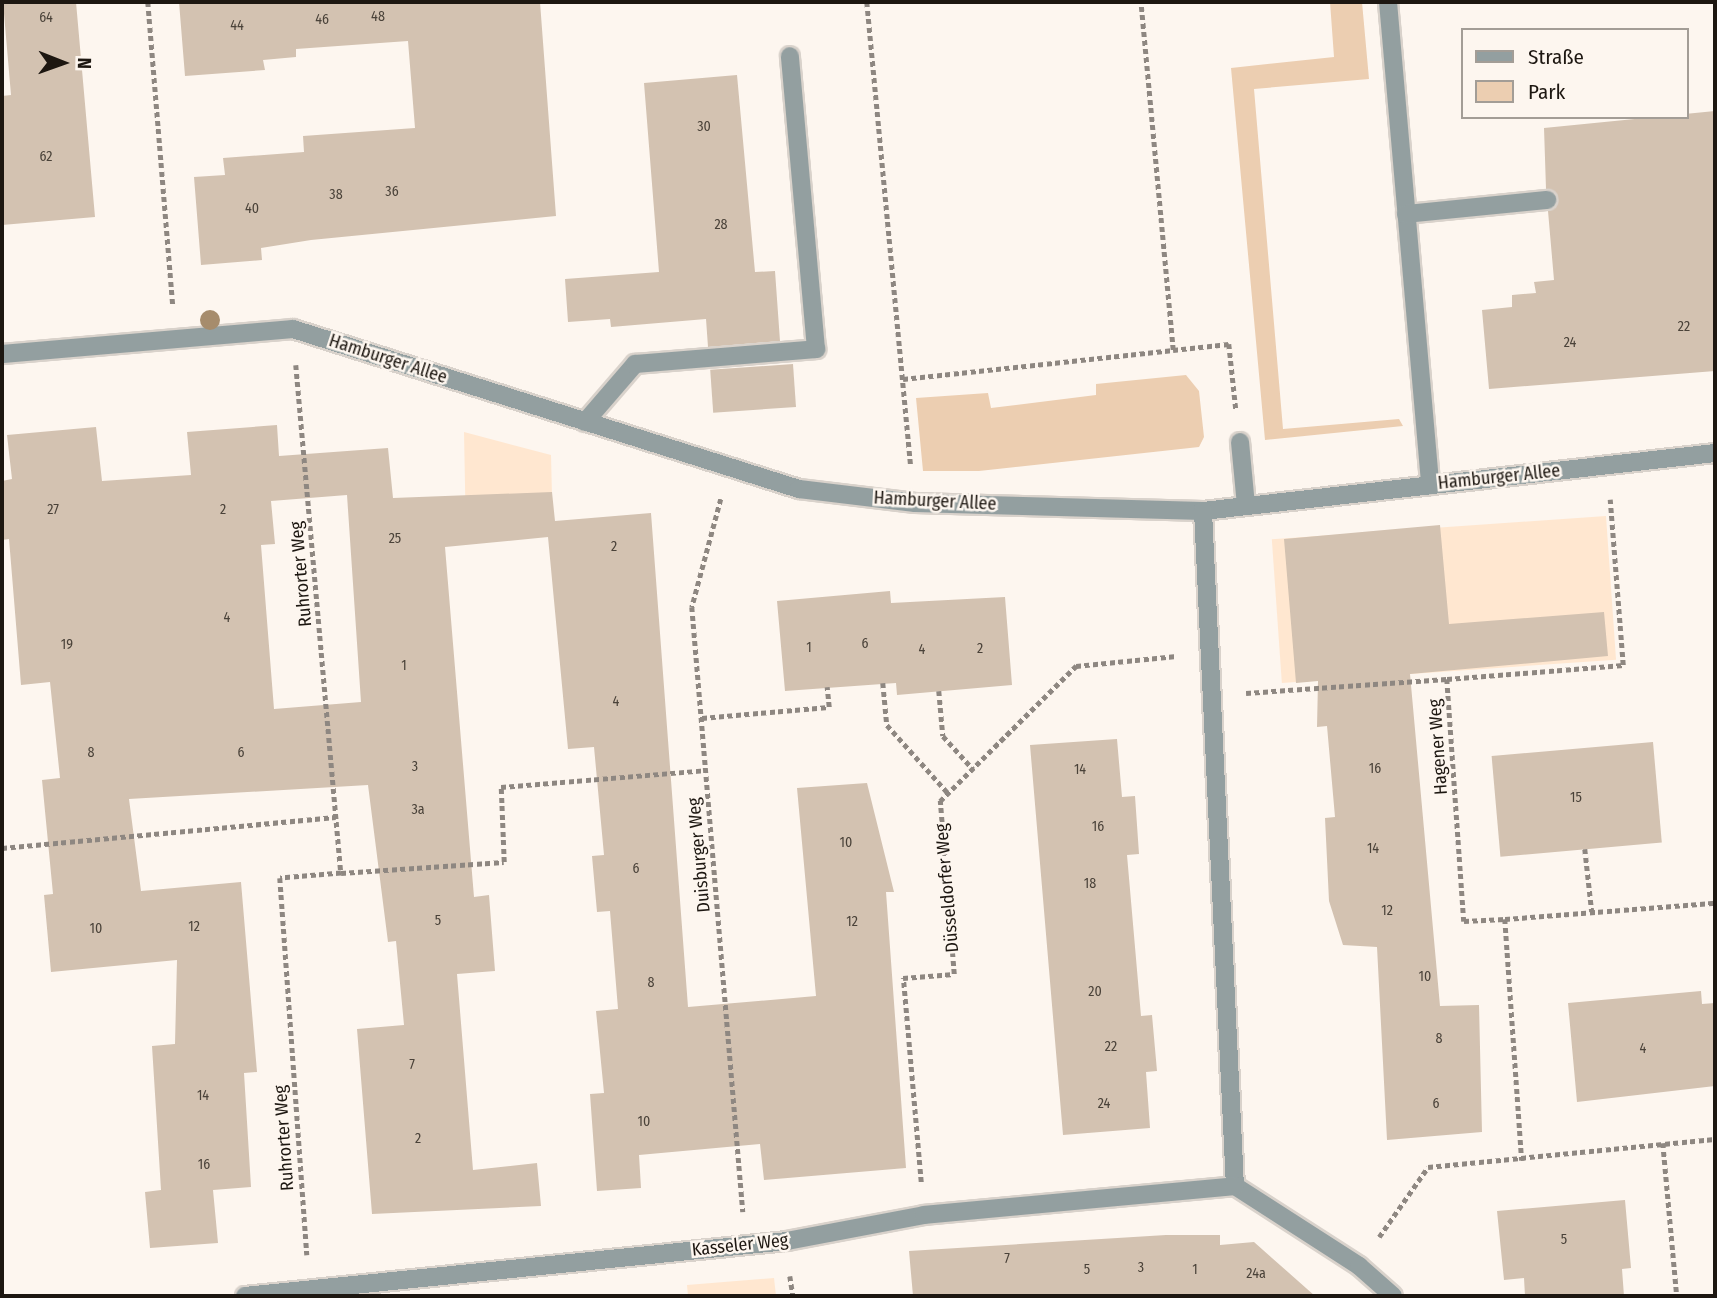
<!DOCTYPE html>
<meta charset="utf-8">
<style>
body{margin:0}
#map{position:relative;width:1717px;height:1298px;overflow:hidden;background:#fdf6ef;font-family:"Fira Sans Condensed",sans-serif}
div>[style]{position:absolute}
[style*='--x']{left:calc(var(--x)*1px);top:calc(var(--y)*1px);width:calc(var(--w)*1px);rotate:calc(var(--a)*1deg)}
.built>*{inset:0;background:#ffe7d0;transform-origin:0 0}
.green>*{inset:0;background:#ecceb1}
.building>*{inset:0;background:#d3c2b1;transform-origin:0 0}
.path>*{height:4.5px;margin-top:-2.25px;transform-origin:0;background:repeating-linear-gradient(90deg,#8e8781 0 5px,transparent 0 8.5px)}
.roads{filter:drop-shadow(2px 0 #d9d2cb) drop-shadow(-2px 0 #d9d2cb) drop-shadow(0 2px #d9d2cb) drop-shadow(0 -2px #d9d2cb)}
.service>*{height:18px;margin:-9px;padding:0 9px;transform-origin:9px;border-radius:9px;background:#939fa0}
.minor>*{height:18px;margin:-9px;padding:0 9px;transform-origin:9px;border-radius:9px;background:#939fa0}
.trees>*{width:20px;height:20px;margin:-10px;border-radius:50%;background:#a68c6c}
span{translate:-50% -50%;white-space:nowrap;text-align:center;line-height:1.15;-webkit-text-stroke:5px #fdf6ef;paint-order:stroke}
.number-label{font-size:14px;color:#4a4239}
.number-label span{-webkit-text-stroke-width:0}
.street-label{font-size:18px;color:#1d1711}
.frame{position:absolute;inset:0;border:4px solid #1d1711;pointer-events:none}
.legend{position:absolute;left:1461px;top:28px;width:228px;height:91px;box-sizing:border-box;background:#fdf6ef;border:2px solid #a39d96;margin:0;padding:9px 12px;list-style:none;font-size:21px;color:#1d1711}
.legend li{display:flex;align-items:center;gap:14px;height:35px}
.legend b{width:35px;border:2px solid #a39d96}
.north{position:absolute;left:28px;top:28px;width:70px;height:70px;-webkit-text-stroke:5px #fdf6ef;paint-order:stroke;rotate:91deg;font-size:19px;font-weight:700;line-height:28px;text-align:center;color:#1d1711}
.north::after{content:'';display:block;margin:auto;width:24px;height:32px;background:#1d1711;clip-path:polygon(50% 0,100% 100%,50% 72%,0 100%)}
</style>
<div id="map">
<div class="built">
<div style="clip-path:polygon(464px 432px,551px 455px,553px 537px,466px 538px)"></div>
<div style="left:1606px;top:516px;width:144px;height:335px;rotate:86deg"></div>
<div style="clip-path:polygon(774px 1278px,776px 1296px,688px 1296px,687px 1285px)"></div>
</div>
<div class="green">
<div style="clip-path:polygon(1330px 2px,1362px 2px,1369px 79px,1254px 89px,1283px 429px,1399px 419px,1403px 426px,1265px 440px,1231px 68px,1334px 57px)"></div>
<div style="clip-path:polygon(1186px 375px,1199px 391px,1204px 437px,1199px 447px,979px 471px,923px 471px,916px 398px,988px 393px,991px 408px,1096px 395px,1096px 384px)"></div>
</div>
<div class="building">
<div style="clip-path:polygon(3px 2px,76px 2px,95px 217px,2px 225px,2px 96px,11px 95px)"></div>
<div style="clip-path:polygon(179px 2px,540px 2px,556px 216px,311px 240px,261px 248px,262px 260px,201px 265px,194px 177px,225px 175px,223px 158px,304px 152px,303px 136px,415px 128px,408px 41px,296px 49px,296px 57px,263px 60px,265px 70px,185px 76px)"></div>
<div style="clip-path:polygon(737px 75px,755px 272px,775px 271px,780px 341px,708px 347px,706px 319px,611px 327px,610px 319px,568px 322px,565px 279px,659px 272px,644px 83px)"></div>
<div style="clip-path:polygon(1715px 111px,1715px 371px,1489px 389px,1482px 310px,1512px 307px,1512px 295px,1536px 293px,1534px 282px,1554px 280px,1548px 211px,1558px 200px,1546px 189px,1544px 128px)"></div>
<div style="left:793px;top:364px;width:43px;height:83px;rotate:86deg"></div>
<div style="clip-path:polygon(evenodd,277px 425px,279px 456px,388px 448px,393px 498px,552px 492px,555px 521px,651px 513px,688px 1007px,816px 996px,797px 788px,867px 783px,894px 892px,886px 892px,906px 1168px,764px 1180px,760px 1144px,639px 1155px,641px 1188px,597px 1191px,590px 1094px,604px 1093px,596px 1011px,618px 1009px,610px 911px,597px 912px,592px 856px,604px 855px,594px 747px,568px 749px,548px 537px,445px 547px,474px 897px,489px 895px,495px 971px,457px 974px,473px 1170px,537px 1163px,541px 1206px,372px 1214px,357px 1029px,404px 1025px,396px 941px,388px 942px,368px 785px,129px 799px,141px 891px,241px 882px,257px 1072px,244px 1073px,251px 1187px,213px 1190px,218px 1243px,150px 1248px,145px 1192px,161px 1190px,152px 1046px,175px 1044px,177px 960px,51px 972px,44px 895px,53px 894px,42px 780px,60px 778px,50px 682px,21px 685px,9px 539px,2px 540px,2px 481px,12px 479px,7px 435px,96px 427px,102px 481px,191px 475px,187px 432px,277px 425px,347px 495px,361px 702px,274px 709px,261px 545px,275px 544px,271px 501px,347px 495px)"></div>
<div style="clip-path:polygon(1440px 525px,1449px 624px,1604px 612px,1608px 656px,1410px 674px,1440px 1006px,1479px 1005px,1482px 1132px,1387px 1140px,1377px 947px,1343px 945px,1329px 901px,1325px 818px,1335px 817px,1327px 726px,1317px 727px,1318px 681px,1296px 683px,1284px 539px)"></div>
<div style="clip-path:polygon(890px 591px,891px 603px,1005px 597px,1012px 685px,897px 695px,896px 683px,785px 691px,777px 601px)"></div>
<div style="clip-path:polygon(1117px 739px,1122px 797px,1135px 796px,1139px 854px,1127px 855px,1141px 1016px,1152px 1015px,1157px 1071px,1146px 1072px,1150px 1128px,1063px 1135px,1030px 745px)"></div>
<div style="left:1653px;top:742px;width:101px;height:162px;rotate:85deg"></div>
<div style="clip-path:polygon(1701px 991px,1702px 1004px,1715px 1003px,1715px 1086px,1577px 1102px,1568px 1003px)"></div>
<div style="clip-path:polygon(1625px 1200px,1631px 1268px,1622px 1269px,1624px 1296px,1525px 1296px,1524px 1278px,1504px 1280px,1497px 1211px)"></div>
<div style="clip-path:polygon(1166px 1235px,1220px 1235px,1220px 1245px,1254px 1242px,1315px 1296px,913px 1296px,909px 1251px)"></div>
</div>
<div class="path">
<div style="--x:148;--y:2;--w:303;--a:85.3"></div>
<div style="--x:867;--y:2;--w:467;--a:84.6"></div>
<div style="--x:1173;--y:350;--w:56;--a:-6.1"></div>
<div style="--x:1229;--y:344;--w:65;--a:83.9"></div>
<div style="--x:296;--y:365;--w:510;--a:84.94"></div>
<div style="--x:341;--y:873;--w:61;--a:175.3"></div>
<div style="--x:280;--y:878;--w:378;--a:85.9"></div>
<div style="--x:903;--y:379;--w:272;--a:-6.1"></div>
<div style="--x:1173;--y:350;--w:349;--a:-95.3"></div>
<div style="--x:721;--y:499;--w:112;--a:105"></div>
<div style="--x:692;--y:607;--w:607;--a:85.18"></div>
<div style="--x:1447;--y:679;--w:177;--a:-4.5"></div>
<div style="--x:1623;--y:665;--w:166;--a:-94.5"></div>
<div style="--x:883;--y:683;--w:42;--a:84.6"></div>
<div style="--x:887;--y:725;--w:91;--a:48.1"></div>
<div style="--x:939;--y:691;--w:45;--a:84.9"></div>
<div style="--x:943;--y:736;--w:45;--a:47.7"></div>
<div style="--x:1246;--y:693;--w:201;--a:-4"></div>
<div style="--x:1447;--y:679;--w:243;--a:86"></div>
<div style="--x:1464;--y:921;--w:41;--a:-2.8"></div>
<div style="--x:1505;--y:919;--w:242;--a:86"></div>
<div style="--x:702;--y:718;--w:127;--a:-5"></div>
<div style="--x:829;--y:707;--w:20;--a:-96"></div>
<div style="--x:2;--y:848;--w:335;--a:-5.3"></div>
<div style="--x:1585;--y:849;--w:63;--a:83.7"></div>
<div style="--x:341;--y:873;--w:163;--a:-3.9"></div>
<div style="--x:504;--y:862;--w:75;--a:-92.3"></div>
<div style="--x:501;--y:787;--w:206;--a:-4.7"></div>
<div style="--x:1505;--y:919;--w:211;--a:-4.4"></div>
<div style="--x:1663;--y:1143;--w:154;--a:84.8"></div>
<div style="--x:921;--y:1182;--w:205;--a:-95"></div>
<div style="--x:903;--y:978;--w:51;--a:-4.5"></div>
<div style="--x:954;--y:974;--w:174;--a:-94.6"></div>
<div style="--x:940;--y:801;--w:192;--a:-44.8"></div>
<div style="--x:1076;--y:666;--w:101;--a:-5.7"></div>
<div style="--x:1379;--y:1237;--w:85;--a:-55"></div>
<div style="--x:1428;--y:1167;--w:288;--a:-5.6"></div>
<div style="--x:790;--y:1276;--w:20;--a:81"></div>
</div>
<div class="roads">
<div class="service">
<div style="--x:1388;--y:2;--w:485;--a:85"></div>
<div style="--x:1406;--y:214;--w:142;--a:-5.7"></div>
<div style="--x:585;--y:422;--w:77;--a:-49.2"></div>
<div style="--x:635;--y:364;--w:182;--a:-4.7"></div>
<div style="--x:816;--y:349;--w:294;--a:-95.1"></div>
<div style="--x:1240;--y:442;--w:64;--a:84.6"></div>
</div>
<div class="minor">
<div style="--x:2;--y:354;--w:292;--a:-4.9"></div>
<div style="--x:293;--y:329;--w:531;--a:17.55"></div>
<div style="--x:799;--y:489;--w:117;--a:6.9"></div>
<div style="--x:915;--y:503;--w:288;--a:1.6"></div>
<div style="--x:1203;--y:511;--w:515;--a:-6.46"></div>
<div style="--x:1203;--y:511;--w:676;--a:87.29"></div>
<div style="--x:1235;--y:1186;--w:148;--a:32.8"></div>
<div style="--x:1359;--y:1266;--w:45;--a:41.4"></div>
<div style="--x:245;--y:1296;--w:545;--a:-5.79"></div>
<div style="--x:787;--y:1241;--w:139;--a:-10.7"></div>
<div style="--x:924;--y:1215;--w:312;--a:-5.3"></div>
</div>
</div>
<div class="trees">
<div style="left:210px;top:320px"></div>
</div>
<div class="number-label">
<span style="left:378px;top:17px">48</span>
<span style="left:46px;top:18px">64</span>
<span style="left:322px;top:20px">46</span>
<span style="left:237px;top:26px">44</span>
<span style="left:704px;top:127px">30</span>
<span style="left:46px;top:157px">62</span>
<span style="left:392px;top:192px">36</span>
<span style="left:336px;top:195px">38</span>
<span style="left:252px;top:209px">40</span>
<span style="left:721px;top:225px">28</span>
<span style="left:1684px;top:327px">22</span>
<span style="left:1570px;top:343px">24</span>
<span style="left:53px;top:510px">27</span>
<span style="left:223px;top:510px">2</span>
<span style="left:395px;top:539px">25</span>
<span style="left:614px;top:547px">2</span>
<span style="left:227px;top:618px">4</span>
<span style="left:865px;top:644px">6</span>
<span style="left:67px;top:645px">19</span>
<span style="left:809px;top:648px">1</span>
<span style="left:980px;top:649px">2</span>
<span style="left:922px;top:650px">4</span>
<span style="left:404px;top:666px">1</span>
<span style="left:616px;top:702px">4</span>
<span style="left:91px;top:753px">8</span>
<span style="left:241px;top:753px">6</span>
<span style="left:415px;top:767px">3</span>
<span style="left:1375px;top:769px">16</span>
<span style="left:1080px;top:770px">14</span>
<span style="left:1576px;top:798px">15</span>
<span style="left:418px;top:810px">3a</span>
<span style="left:1098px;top:827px">16</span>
<span style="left:846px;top:843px">10</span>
<span style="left:1373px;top:849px">14</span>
<span style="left:636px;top:869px">6</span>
<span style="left:1090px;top:884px">18</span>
<span style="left:1387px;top:911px">12</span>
<span style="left:438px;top:921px">5</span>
<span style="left:852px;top:922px">12</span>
<span style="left:194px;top:927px">12</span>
<span style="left:96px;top:929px">10</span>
<span style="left:1425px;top:977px">10</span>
<span style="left:651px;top:983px">8</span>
<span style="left:1095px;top:992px">20</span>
<span style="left:1439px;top:1039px">8</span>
<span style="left:1111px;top:1047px">22</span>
<span style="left:1643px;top:1049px">4</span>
<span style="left:412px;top:1065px">7</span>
<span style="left:203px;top:1096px">14</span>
<span style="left:1104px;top:1104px">24</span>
<span style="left:1436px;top:1104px">6</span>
<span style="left:644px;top:1122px">10</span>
<span style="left:418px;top:1139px">2</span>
<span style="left:204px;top:1165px">16</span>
<span style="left:1564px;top:1240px">5</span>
<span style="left:1007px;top:1259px">7</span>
<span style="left:1141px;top:1268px">3</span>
<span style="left:1087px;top:1270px">5</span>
<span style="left:1195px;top:1270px">1</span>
<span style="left:1256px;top:1274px">24a</span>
</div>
<div class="street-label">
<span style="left:388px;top:359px;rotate:18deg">Hamburger Allee</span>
<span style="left:1499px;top:477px;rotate:-6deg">Hamburger Allee</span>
<span style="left:935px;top:501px;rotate:3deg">Hamburger Allee</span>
<span style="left:301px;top:574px;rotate:-95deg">Ruhrorter Weg</span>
<span style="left:1438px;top:747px;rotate:-94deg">Hagener Weg</span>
<span style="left:699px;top:855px;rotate:-95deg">Duisburger Weg</span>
<span style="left:947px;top:888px;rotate:-95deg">Düsseldorfer Weg</span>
<span style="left:284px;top:1138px;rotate:-94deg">Ruhrorter Weg</span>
<span style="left:740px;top:1245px;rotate:-6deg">Kasseler Weg</span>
</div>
<div class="frame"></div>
<ul class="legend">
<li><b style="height:9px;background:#939fa0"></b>Straße</li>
<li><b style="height:19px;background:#ecceb1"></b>Park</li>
</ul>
<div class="north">N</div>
</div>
